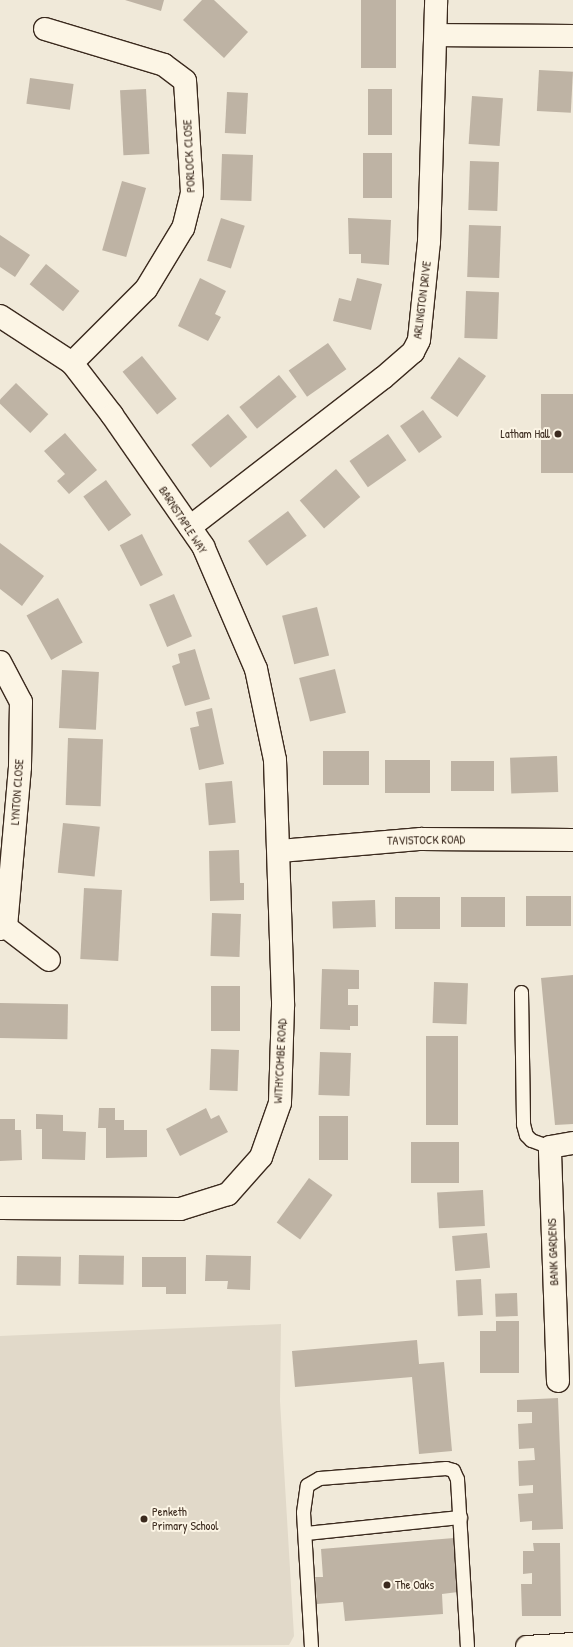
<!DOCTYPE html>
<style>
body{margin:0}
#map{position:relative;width:573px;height:1647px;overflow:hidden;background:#f0e9d9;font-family:"Patrick Hand",sans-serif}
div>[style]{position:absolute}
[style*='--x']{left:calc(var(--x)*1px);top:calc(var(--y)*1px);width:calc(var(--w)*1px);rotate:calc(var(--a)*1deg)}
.built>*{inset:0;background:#e1d9c9}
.building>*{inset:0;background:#beb3a4;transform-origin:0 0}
.roads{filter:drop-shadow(1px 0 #3b2a1e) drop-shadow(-1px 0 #3b2a1e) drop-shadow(0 1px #3b2a1e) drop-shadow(0 -1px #3b2a1e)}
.service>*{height:13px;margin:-6.5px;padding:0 6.5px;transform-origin:6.5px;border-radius:6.5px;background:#fcf5e5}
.minor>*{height:22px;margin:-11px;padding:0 11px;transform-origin:11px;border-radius:11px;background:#fcf5e5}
.tertiary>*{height:22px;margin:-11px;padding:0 11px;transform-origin:11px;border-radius:11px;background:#fcf5e5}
.dots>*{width:11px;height:11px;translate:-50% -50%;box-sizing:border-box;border:2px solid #fcf5e5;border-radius:50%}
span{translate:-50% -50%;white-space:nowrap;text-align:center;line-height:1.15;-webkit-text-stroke:4px #fcf5e5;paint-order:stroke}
.street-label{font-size:12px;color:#3b2a1e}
.poi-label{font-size:12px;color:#3b2a1e}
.right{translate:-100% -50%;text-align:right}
.left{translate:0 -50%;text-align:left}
</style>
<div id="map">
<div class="built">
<div style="clip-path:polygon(281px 1324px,280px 1401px,294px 1636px,289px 1645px,0 1647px,0 1336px)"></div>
</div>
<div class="building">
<div style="clip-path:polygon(125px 0,164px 0,161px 11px)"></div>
<div style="clip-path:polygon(202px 0,214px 0,248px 32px,224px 58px,183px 20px)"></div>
<div style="left:361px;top:0;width:35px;height:68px"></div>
<div style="left:539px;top:70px;width:34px;height:41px;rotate:3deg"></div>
<div style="left:30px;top:78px;width:44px;height:26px;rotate:8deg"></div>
<div style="left:146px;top:89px;width:65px;height:26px;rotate:87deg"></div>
<div style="left:368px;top:89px;width:24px;height:46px"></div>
<div style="left:227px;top:92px;width:21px;height:41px;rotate:3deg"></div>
<div style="left:472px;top:96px;width:31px;height:48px;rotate:4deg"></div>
<div style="left:392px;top:153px;width:45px;height:29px;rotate:90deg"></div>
<div style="left:222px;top:154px;width:31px;height:46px;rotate:2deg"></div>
<div style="left:470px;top:161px;width:29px;height:49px;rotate:2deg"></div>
<div style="left:122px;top:181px;width:25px;height:72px;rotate:16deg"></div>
<div style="left:221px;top:218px;width:25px;height:45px;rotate:18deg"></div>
<div style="clip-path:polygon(348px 218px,391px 220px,389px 265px,361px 263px,361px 254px,349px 254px)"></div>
<div style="left:469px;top:225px;width:32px;height:52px;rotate:2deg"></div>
<div style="clip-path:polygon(0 235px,30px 255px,15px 277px,0 267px)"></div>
<div style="left:46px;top:264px;width:43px;height:26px;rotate:39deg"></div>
<div style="clip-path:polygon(200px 278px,226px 291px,215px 314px,221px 317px,208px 341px,178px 326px)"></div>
<div style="clip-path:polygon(357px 278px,382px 284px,371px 330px,333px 321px,339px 298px,351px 301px)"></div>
<div style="left:466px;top:291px;width:33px;height:47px;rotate:2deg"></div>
<div style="left:328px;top:343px;width:32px;height:48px;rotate:55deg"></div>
<div style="left:142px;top:356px;width:55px;height:25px;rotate:51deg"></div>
<div style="left:459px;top:357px;width:33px;height:50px;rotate:35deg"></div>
<div style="left:279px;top:375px;width:28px;height:51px;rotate:51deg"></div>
<div style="left:16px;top:383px;width:45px;height:26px;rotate:44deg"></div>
<div style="left:573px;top:394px;width:79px;height:32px;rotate:90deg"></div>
<div style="left:423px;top:410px;width:33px;height:28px;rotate:55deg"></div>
<div style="left:228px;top:414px;width:30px;height:48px;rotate:50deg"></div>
<div style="clip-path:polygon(65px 433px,97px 470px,69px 494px,57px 481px,65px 474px,44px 451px)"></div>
<div style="left:388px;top:434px;width:32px;height:47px;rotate:55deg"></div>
<div style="left:336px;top:469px;width:37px;height:48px;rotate:49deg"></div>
<div style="left:106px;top:480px;width:43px;height:28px;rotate:54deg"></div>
<div style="left:288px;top:511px;width:31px;height:50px;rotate:53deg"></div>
<div style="left:142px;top:534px;width:46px;height:25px;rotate:63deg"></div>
<div style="clip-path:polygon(0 543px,44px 576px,22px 606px,0 589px)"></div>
<div style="left:174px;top:594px;width:46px;height:27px;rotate:67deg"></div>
<div style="left:58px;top:598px;width:51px;height:36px;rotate:61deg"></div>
<div style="left:317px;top:607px;width:50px;height:36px;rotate:76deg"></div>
<div style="clip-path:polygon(195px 649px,210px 699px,185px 706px,172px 666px,180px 663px,178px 654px)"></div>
<div style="left:335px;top:669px;width:45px;height:37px;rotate:76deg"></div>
<div style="left:62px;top:670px;width:37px;height:58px;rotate:3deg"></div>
<div style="clip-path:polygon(212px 708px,224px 764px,199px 770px,190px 728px,199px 726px,196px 712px)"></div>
<div style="left:68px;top:738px;width:35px;height:67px;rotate:2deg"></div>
<div style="left:369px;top:751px;width:34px;height:46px;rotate:90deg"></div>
<div style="left:557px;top:756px;width:36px;height:47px;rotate:88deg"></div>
<div style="left:430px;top:760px;width:33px;height:45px;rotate:90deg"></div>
<div style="left:451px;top:761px;width:43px;height:30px"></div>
<div style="left:232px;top:781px;width:42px;height:27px;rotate:85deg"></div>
<div style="left:63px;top:823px;width:37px;height:50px;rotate:6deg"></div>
<div style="clip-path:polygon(239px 850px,240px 883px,244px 883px,244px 900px,210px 901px,209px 851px)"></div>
<div style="left:84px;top:888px;width:38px;height:71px;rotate:3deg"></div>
<div style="left:526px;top:896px;width:45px;height:30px"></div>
<div style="left:395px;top:897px;width:45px;height:32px"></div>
<div style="left:461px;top:897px;width:44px;height:30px"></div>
<div style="left:375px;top:900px;width:27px;height:43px;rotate:88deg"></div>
<div style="left:212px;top:913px;width:29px;height:43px;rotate:2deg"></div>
<div style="clip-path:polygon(322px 969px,359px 970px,359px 989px,348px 989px,348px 1005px,358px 1005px,358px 1026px,350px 1026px,350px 1030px,320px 1029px)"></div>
<div style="clip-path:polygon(573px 975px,573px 1124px,555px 1125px,541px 978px)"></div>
<div style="left:434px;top:982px;width:34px;height:41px;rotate:2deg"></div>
<div style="left:211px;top:986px;width:29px;height:45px"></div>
<div style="left:0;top:1003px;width:68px;height:35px;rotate:1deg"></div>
<div style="left:426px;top:1036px;width:32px;height:89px"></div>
<div style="left:211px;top:1049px;width:28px;height:41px;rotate:2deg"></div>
<div style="left:320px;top:1052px;width:31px;height:43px;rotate:2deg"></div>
<div style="clip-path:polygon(99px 1108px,115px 1108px,115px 1120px,124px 1120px,124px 1130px,147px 1130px,147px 1157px,106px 1158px,106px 1128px,98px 1128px)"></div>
<div style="clip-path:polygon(206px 1108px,211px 1119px,219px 1115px,228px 1132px,180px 1156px,166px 1129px)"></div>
<div style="clip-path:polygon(36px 1114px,63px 1115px,63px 1131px,86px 1132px,85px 1160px,42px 1159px,42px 1129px,36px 1129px)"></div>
<div style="left:319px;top:1116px;width:29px;height:44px"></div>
<div style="clip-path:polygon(0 1119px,15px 1119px,15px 1130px,21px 1130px,22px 1160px,0 1161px)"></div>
<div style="left:411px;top:1142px;width:48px;height:41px"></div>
<div style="left:309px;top:1178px;width:29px;height:55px;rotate:36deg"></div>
<div style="left:483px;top:1190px;width:36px;height:46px;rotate:87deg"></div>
<div style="left:487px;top:1233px;width:35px;height:35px;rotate:85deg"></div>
<div style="left:79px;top:1255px;width:45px;height:29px;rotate:1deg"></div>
<div style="clip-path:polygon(206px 1255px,251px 1256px,250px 1290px,227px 1289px,228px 1281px,205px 1281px)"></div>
<div style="left:17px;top:1256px;width:44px;height:29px;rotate:1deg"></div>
<div style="clip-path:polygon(142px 1257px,186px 1257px,186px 1294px,166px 1294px,166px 1287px,142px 1287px)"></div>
<div style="left:481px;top:1279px;width:36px;height:25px;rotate:87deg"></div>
<div style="left:517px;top:1293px;width:23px;height:22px;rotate:88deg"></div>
<div style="clip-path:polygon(496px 1321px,519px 1321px,519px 1373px,480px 1373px,480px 1331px,496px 1331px)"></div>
<div style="clip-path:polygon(417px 1340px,419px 1364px,444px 1362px,452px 1451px,419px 1454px,412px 1377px,295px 1387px,292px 1351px)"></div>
<div style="clip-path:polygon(558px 1398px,563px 1529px,532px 1530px,532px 1521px,520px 1522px,518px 1494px,533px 1493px,533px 1485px,519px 1486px,518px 1461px,535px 1460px,534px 1448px,519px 1449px,518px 1424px,532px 1423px,532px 1412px,517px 1412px,517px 1400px)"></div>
<div style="clip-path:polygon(454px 1538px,458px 1592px,442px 1594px,443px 1614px,345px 1621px,343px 1602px,317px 1604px,315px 1577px,323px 1577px,321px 1549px)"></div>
<div style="clip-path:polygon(533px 1543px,560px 1543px,561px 1616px,522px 1616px,521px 1584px,532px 1584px,532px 1573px,523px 1574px,523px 1551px,534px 1551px)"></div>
</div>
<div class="roads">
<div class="service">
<div style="--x:521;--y:992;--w:132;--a:89.1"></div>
<div style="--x:523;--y:1124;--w:11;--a:75"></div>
<div style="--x:526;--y:1135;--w:7;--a:45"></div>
<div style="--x:531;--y:1140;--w:20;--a:20"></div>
<div style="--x:305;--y:1533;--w:156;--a:-5.9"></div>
<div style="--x:311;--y:1647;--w:135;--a:-93.4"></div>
<div style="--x:303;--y:1512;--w:27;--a:-82"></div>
<div style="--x:307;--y:1485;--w:14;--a:-30"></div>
<div style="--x:319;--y:1478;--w:127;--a:-4.5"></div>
<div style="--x:446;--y:1468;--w:7;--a:16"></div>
<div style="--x:453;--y:1470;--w:10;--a:66"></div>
<div style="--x:457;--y:1479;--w:168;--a:86.6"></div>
</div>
<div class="minor">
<div style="--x:45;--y:29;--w:124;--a:16.8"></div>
<div style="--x:164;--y:65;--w:26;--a:37"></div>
<div style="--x:185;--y:81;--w:112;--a:86.4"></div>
<div style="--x:192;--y:193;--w:36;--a:104"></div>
<div style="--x:183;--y:228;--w:71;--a:121.2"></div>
<div style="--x:146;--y:289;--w:105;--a:135"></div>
<div style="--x:436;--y:35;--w:137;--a:0.4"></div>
<div style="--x:0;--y:316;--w:86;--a:33.1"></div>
<div style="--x:72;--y:363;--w:66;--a:52.4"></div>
<div style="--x:112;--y:415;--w:160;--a:55.2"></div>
<div style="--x:203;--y:546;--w:134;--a:66.7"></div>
<div style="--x:256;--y:669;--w:93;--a:78.2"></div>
<div style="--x:275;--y:760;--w:246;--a:88.1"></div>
<div style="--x:283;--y:1006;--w:97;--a:91.8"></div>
<div style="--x:280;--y:1103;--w:57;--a:109.4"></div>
<div style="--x:261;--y:1157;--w:50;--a:131.7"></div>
<div style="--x:228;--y:1194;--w:50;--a:162.6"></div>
<div style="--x:180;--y:1209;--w:180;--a:-179.7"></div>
<div style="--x:190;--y:527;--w:244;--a:-37.7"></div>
<div style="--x:383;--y:378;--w:40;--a:-41"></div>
<div style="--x:413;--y:352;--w:13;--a:-63"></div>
<div style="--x:419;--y:340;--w:99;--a:-84.2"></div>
<div style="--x:429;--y:242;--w:242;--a:-88.3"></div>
<div style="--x:0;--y:662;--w:45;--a:62.3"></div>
<div style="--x:21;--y:702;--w:65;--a:90.9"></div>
<div style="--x:20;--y:767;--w:161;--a:95"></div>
<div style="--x:280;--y:851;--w:142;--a:-4.9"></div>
<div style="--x:421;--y:839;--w:152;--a:0.4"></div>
<div style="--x:0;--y:929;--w:6;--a:-18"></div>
<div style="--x:6;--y:927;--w:54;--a:37.5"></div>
<div style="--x:558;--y:1381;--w:234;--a:-92"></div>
<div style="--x:550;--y:1147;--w:23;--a:-10"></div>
</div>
<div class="tertiary">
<div style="--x:527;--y:1647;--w:46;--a:-3.7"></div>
</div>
</div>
<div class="dots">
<div style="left:558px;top:434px;background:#3b2a1e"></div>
<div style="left:144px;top:1519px;background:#3b2a1e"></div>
<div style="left:387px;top:1585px;background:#3b2a1e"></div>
</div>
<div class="street-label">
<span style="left:189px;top:156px;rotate:-93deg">PORLOCK CLOSE</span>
<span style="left:422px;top:300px;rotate:-83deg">ARLINGTON DRIVE</span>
<span style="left:183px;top:520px;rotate:57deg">BARNSTAPLE WAY</span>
<span style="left:17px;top:792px;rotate:-86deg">LYNTON CLOSE</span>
<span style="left:426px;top:840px;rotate:-1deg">TAVISTOCK ROAD</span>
<span style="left:280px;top:1061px;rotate:-87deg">WITHYCOMBE ROAD</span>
<span style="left:553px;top:1252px;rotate:-92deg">BANK GARDENS</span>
</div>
<div class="poi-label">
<span class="right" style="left:550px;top:434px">Latham Hall</span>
<span class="left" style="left:152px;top:1519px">Penketh<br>Primary School</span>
<span class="left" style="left:395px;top:1585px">The Oaks</span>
</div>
</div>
